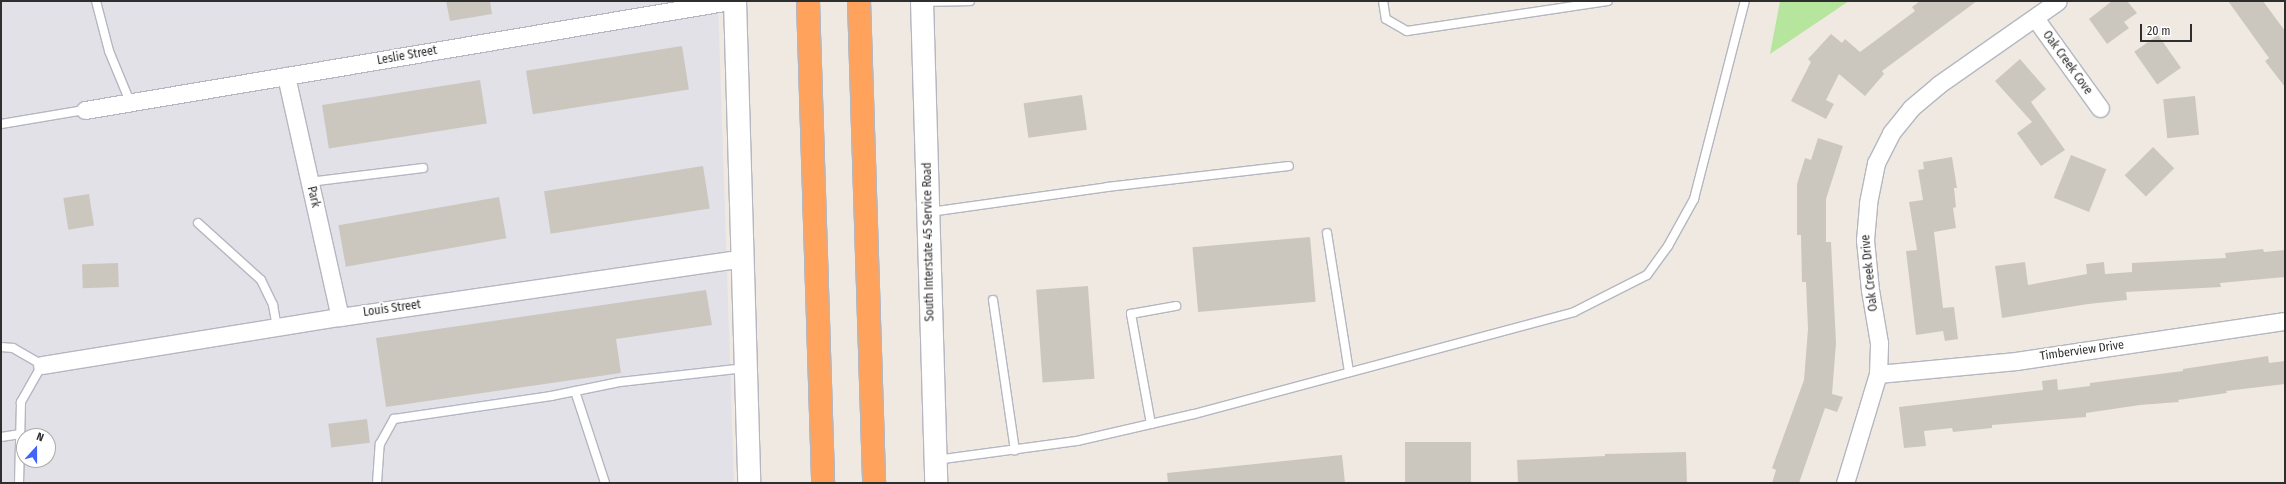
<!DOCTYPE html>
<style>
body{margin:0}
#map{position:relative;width:2286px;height:484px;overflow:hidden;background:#efe9e1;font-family:"Fira Sans Condensed",sans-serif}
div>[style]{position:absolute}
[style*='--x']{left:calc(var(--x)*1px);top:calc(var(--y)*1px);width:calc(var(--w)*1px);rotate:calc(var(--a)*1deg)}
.industrial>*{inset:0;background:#e3e1e8}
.green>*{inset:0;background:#b6e59e}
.building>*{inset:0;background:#cbc7bf;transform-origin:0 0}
.roads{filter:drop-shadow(1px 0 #b4b7c1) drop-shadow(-1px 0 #b4b7c1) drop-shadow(0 1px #b4b7c1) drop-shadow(0 -1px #b4b7c1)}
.lane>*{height:8px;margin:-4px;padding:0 4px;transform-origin:4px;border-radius:4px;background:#fff}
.street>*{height:17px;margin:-8.5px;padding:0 8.5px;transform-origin:8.5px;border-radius:8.5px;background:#fff}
.secondary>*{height:22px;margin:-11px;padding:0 11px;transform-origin:11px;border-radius:11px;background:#fff}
.highway>*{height:22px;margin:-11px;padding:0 11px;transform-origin:11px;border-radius:11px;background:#ffa35c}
span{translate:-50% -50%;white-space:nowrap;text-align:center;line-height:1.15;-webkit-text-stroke:4px #fff;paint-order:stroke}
.street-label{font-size:12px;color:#2e2e2e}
.frame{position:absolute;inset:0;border:2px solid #2e2e2e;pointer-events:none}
.north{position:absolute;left:16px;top:428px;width:40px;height:40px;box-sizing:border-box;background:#fff;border:1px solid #ababab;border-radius:50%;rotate:21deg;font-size:11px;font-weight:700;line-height:16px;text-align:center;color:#2e2e2e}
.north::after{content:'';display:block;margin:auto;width:14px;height:18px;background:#4264fb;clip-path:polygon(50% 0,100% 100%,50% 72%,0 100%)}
.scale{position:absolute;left:2140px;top:24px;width:52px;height:18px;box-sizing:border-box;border:2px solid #2e2e2e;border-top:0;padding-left:5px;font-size:12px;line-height:14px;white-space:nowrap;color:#2e2e2e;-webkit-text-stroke:3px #fff;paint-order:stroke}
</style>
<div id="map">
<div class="industrial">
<div style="clip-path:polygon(evenodd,1px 1px,718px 1px,734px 483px,1px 483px,1px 1px,24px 436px,48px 436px,48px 460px,24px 460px,24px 436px)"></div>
</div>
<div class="green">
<div style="clip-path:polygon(1780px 1px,1849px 1px,1770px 54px)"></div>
</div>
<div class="building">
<div style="clip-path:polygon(446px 1px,490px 1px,492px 14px,450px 21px)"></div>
<div style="clip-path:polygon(1920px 1px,1977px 1px,1882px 71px,1884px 74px,1865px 96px,1839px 74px,1826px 100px,1834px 104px,1826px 119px,1791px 101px,1811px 62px,1808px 59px,1831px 34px,1842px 43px,1845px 39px,1860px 52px,1915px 11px,1912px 7px)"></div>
<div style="clip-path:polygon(2112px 1px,2127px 1px,2137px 13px,2124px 22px,2129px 28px,2107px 44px,2089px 19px)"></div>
<div style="clip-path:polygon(2228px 1px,2263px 1px,2285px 31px,2285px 87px,2265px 61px,2269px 58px)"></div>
<div style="left:2158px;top:35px;width:40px;height:29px;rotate:55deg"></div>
<div style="left:682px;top:46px;width:44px;height:158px;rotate:81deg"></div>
<div style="clip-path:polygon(2020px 59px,2046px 89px,2031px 102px,2065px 150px,2041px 166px,2017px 133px,2032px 122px,1995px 81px)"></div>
<div style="left:480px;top:80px;width:44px;height:160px;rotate:81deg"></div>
<div style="left:1082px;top:95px;width:35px;height:59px;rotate:82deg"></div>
<div style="left:2195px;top:96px;width:39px;height:32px;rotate:84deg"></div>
<div style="clip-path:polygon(1818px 138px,1843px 146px,1826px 199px,1826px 242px,1831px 242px,1836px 343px,1832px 394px,1843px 397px,1837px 412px,1825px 408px,1799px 483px,1772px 483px,1776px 470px,1772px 468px,1804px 380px,1808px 329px,1806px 282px,1802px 282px,1801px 235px,1797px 235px,1797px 184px,1805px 158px,1811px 160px)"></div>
<div style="left:2153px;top:147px;width:30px;height:40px;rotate:45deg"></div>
<div style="left:2071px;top:155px;width:38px;height:46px;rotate:22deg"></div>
<div style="clip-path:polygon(1952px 157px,1957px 188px,1954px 188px,1956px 207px,1953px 208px,1956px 228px,1934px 232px,1943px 308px,1954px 307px,1958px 339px,1945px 341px,1943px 331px,1916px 335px,1906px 251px,1917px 250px,1909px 202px,1923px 200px,1918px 170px,1924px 169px,1923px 162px)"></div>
<div style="left:703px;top:166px;width:43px;height:161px;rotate:81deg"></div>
<div style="left:89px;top:194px;width:32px;height:26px;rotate:81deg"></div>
<div style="left:499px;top:197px;width:42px;height:163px;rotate:80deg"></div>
<div style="left:1310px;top:237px;width:65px;height:118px;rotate:85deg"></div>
<div style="clip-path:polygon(2263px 249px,2264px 252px,2285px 250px,2285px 277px,2220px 283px,2221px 287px,2126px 292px,2127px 300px,2088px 304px,2002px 318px,1995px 266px,2025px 262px,2028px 285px,2087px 274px,2086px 264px,2104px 262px,2105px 274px,2132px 272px,2132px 263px,2226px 258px,2225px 253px)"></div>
<div style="left:118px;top:263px;width:24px;height:36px;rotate:88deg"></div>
<div style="left:1088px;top:286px;width:93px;height:52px;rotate:86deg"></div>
<div style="clip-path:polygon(706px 290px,712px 325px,616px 339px,621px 373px,386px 407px,376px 338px)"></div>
<div style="clip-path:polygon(2268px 356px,2269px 363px,2285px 361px,2285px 384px,2226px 391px,2227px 393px,2178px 400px,2179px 402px,2140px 405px,2086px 413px,2086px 417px,1992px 425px,1992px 428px,1953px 432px,1952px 428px,1924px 431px,1926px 446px,1904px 448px,1899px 407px,2043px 390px,2042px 381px,2057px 379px,2058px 390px,2090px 386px,2090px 383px,2183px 371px,2183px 369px)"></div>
<div style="left:367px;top:419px;width:24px;height:39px;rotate:83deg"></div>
<div style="left:1405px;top:442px;width:66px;height:41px"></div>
<div style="clip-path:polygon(1686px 452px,1687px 483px,1518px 483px,1517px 460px,1605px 456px,1605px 454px)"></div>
<div style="clip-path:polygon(1342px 455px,1345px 483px,1168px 483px,1167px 473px)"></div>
</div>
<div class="roads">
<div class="lane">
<div style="--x:96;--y:1;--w:52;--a:75.4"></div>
<div style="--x:109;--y:51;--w:55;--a:67.6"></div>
<div style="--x:1383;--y:1;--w:18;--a:81"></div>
<div style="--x:1386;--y:19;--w:24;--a:30"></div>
<div style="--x:1407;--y:31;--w:203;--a:-8.5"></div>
<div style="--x:924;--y:2;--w:46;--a:-1.2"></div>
<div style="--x:1;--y:124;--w:85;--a:-9.5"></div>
<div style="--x:309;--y:182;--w:115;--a:-7"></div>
<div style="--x:930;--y:212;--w:179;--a:-8"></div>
<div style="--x:1107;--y:187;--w:183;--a:-6.6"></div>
<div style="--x:198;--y:223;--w:85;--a:42.1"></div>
<div style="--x:261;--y:280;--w:28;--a:64"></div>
<div style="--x:273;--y:305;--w:22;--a:80"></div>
<div style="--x:1327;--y:233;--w:141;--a:81"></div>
<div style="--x:993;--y:300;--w:152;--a:81.7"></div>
<div style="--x:1;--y:347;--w:12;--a:5"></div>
<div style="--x:13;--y:348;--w:34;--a:30"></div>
<div style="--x:42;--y:365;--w:43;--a:119.6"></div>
<div style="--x:21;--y:402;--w:81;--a:91.4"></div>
<div style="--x:575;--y:391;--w:97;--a:71.9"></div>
<div style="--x:1151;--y:424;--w:112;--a:-100.3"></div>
<div style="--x:1131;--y:314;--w:46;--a:-10.1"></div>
<div style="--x:1;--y:437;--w:18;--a:-9"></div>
<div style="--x:936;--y:460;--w:142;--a:-7.7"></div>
<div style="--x:1077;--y:441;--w:120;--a:-13"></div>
<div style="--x:1194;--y:414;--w:393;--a:-15"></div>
<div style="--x:1574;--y:312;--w:82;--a:-26.9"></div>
<div style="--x:1647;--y:275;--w:36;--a:-54"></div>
<div style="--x:1668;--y:246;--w:54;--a:-61"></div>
<div style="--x:1694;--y:199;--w:204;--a:-75.6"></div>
<div style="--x:377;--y:483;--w:39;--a:-86"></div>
<div style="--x:380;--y:444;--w:29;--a:-61"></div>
<div style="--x:394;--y:419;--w:159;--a:-8.3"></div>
<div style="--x:551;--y:396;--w:70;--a:-11.5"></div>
<div style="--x:620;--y:382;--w:126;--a:-6.4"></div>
</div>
<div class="street">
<div style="--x:2035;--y:18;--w:111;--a:54.2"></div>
<div style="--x:286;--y:76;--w:247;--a:77.4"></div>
<div style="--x:85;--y:110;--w:654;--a:-9.59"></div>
<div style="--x:42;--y:365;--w:302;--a:-9.2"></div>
<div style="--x:340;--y:317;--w:406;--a:-8.3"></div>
<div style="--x:1878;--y:374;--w:139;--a:-5.4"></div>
<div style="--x:2016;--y:361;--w:272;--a:-8.5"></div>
<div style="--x:1845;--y:483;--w:114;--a:-73.2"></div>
<div style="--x:1878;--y:374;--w:31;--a:-88"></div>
<div style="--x:1879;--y:343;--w:54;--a:-99.6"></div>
<div style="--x:1870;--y:290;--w:50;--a:-95.7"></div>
<div style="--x:1865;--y:240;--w:37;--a:-85"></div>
<div style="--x:1868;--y:203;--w:41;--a:-78.7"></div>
<div style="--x:1876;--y:163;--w:34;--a:-63"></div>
<div style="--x:1891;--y:133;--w:32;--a:-51"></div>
<div style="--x:1911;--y:108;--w:35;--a:-40"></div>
<div style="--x:1938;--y:85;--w:146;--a:-35"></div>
</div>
<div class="secondary">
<div style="--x:735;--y:1;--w:482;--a:88.3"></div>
<div style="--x:922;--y:1;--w:482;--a:88.3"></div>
</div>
<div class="highway">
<div style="--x:808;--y:1;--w:482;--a:88.2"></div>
<div style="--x:859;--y:1;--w:482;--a:88.2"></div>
</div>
</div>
<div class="street-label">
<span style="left:407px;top:56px;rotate:-10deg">Leslie Street</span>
<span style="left:2067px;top:63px;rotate:54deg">Oak Creek Cove</span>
<span style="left:313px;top:197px;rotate:77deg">Park</span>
<span style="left:929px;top:242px;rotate:-91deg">South Interstate 45 Service Road</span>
<span style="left:1870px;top:273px;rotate:-96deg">Oak Creek Drive</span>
<span style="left:392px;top:309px;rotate:-8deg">Louis Street</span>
<span style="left:2082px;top:351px;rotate:-8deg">Timberview Drive</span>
</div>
<div class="frame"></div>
<div class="north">N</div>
<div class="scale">20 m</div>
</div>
